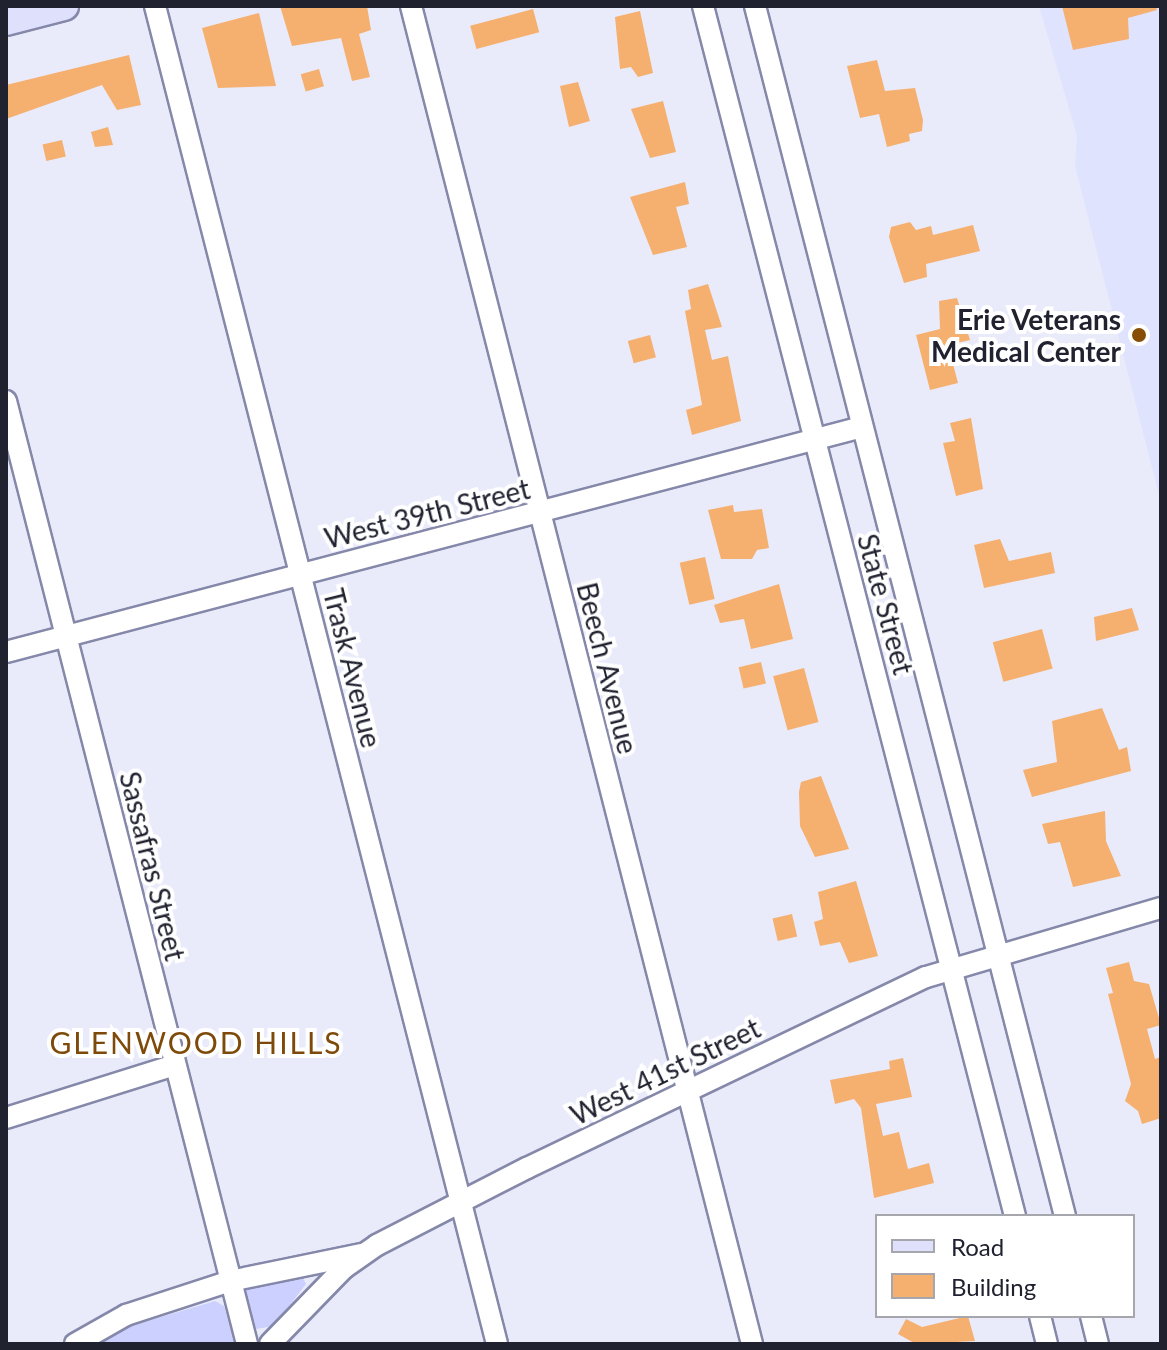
<!DOCTYPE html>
<style>
body{margin:0}
#map{position:relative;width:1167px;height:1350px;overflow:hidden;background:#e9ebfa;font-family:Lato,sans-serif}
div>[style]{position:absolute}
[style*='--x']{left:calc(var(--x)*1px);top:calc(var(--y)*1px);width:calc(var(--w)*1px);rotate:calc(var(--a)*1deg)}
.built>*{inset:0;background:#e0e3fd}
.green>*{inset:0;background:#ccd0fe}
.building>*{inset:0;background:#f5af6e;transform-origin:0 0}
.roads{filter:drop-shadow(2px 0 #8588a9) drop-shadow(-2px 0 #8588a9) drop-shadow(0 2px #8588a9) drop-shadow(0 -2px #8588a9)}
.street>*{height:20px;margin:-10px;padding:0 10px;transform-origin:10px;border-radius:10px;background:#fff}
.secondary>*{height:28px;margin:-14px;padding:0 14px;transform-origin:14px;border-radius:14px;background:#dee0fc}
.dots>*{width:22px;height:22px;translate:-50% -50%;box-sizing:border-box;border:4px solid #fff;border-radius:50%}
span{translate:-50% -50%;white-space:nowrap;text-align:center;line-height:1.15;-webkit-text-stroke:8px #fff;paint-order:stroke}
.poi-label{font-size:28px;color:#212230;font-weight:700}
.right{translate:-100% -50%;text-align:right}
.street-label{font-size:28px;color:#212230}
.neighbourhood-label{font-size:30px;color:#7e4a0a;letter-spacing:2px}
.frame{position:absolute;inset:0;border:8px solid #212230;pointer-events:none}
.legend{position:absolute;left:875px;top:1214px;width:260px;height:104px;box-sizing:border-box;background:#fff;border:2px solid #a6a7ac;margin:0;padding:10px 14px;list-style:none;font-size:24px;color:#212230}
.legend li{display:flex;align-items:center;gap:16px;height:40px}
.legend b{width:40px;border:2px solid #a6a7ac}
</style>
<div id="map">
<div class="built">
<div style="clip-path:polygon(1039px 6px,1161px 6px,1161px 503px,1075px 166px,1077px 136px)"></div>
</div>
<div class="green">
<div style="clip-path:polygon(303px 1278px,306px 1284px,274px 1326px,256px 1329px,244px 1287px)"></div>
<div style="clip-path:polygon(215px 1301px,224px 1306px,235px 1344px,94px 1344px,114px 1331px)"></div>
</div>
<div class="building">
<div style="clip-path:polygon(280px 6px,367px 6px,371px 30px,359px 34px,370px 77px,352px 81px,341px 38px,292px 46px)"></div>
<div style="clip-path:polygon(1062px 6px,1156px 6px,1157px 10px,1128px 18px,1129px 39px,1073px 50px)"></div>
<div style="left:533px;top:9px;width:24px;height:65px;rotate:75deg"></div>
<div style="clip-path:polygon(640px 11px,653px 73px,638px 77px,631px 67px,620px 69px,615px 17px)"></div>
<div style="clip-path:polygon(259px 13px,276px 86px,218px 88px,202px 28px)"></div>
<div style="clip-path:polygon(129px 55px,141px 105px,117px 110px,102px 85px,6px 119px,6px 85px)"></div>
<div style="clip-path:polygon(877px 60px,885px 91px,915px 88px,923px 120px,922px 131px,909px 134px,910px 141px,887px 147px,879px 114px,860px 118px,847px 66px)"></div>
<div style="left:319px;top:69px;width:18px;height:19px;rotate:74deg"></div>
<div style="clip-path:polygon(578px 82px,590px 121px,569px 127px,560px 86px)"></div>
<div style="clip-path:polygon(663px 101px,676px 152px,650px 158px,631px 109px)"></div>
<div style="clip-path:polygon(108px 127px,113px 145px,95px 147px,91px 132px)"></div>
<div style="left:62px;top:140px;width:17px;height:20px;rotate:77deg"></div>
<div style="clip-path:polygon(685px 182px,689px 204px,676px 207px,687px 247px,653px 255px,630px 197px)"></div>
<div style="clip-path:polygon(910px 222px,916px 230px,931px 226px,933px 235px,973px 225px,980px 251px,926px 264px,927px 277px,904px 283px,889px 237px,891px 227px)"></div>
<div style="clip-path:polygon(708px 284px,722px 327px,705px 330px,712px 360px,728px 356px,741px 421px,692px 435px,686px 410px,702px 405px,685px 311px,691px 309px,688px 290px)"></div>
<div style="clip-path:polygon(957px 298px,970px 340px,948px 345px,958px 383px,930px 390px,916px 335px,940px 329px,939px 301px)"></div>
<div style="left:650px;top:335px;width:23px;height:23px;rotate:75deg"></div>
<div style="clip-path:polygon(971px 418px,983px 489px,956px 496px,943px 443px,955px 441px,950px 423px)"></div>
<div style="clip-path:polygon(733px 505px,734px 512px,762px 509px,769px 548px,757px 550px,752px 559px,721px 559px,708px 510px)"></div>
<div style="clip-path:polygon(1000px 539px,1009px 561px,1051px 552px,1055px 573px,984px 588px,974px 545px)"></div>
<div style="left:705px;top:557px;width:43px;height:26px;rotate:77deg"></div>
<div style="clip-path:polygon(779px 584px,793px 639px,751px 649px,744px 619px,720px 623px,714px 605px)"></div>
<div style="clip-path:polygon(1132px 608px,1139px 630px,1096px 641px,1094px 617px)"></div>
<div style="left:1042px;top:629px;width:41px;height:51px;rotate:75deg"></div>
<div style="left:761px;top:662px;width:22px;height:23px;rotate:77deg"></div>
<div style="left:804px;top:668px;width:56px;height:32px;rotate:75deg"></div>
<div style="clip-path:polygon(1102px 708px,1119px 750px,1127px 747px,1131px 771px,1032px 797px,1023px 770px,1057px 762px,1052px 721px)"></div>
<div style="clip-path:polygon(821px 776px,849px 849px,815px 857px,800px 826px,799px 792px,801px 782px)"></div>
<div style="clip-path:polygon(1105px 811px,1106px 841px,1121px 876px,1073px 887px,1060px 842px,1048px 844px,1042px 824px)"></div>
<div style="clip-path:polygon(856px 881px,878px 956px,849px 963px,840px 942px,820px 946px,814px 922px,823px 919px,818px 892px)"></div>
<div style="left:792px;top:914px;width:23px;height:20px;rotate:77deg"></div>
<div style="clip-path:polygon(1129px 962px,1134px 981px,1149px 984px,1161px 1025px,1147px 1029px,1155px 1059px,1161px 1057px,1161px 1118px,1142px 1124px,1138px 1111px,1125px 1101px,1131px 1084px,1108px 994px,1113px 993px,1106px 968px)"></div>
<div style="clip-path:polygon(903px 1058px,912px 1097px,876px 1104px,883px 1136px,899px 1132px,908px 1169px,929px 1163px,934px 1183px,874px 1198px,861px 1108px,854px 1099px,835px 1104px,830px 1080px,890px 1069px,889px 1061px)"></div>
<div style="clip-path:polygon(968px 1316px,975px 1341px,916px 1344px,898px 1334px,906px 1319px,922px 1327px)"></div>
</div>
<div class="roads">
<div class="street">
<div style="--x:155;--y:6;--w:1381;--a:75.66"></div>
<div style="--x:411;--y:6;--w:1381;--a:75.7"></div>
<div style="--x:703;--y:6;--w:1250;--a:75.54"></div>
<div style="--x:755;--y:6;--w:1249;--a:75.63"></div>
<div style="--x:6;--y:401;--w:973;--a:75.66"></div>
<div style="--x:6;--y:652;--w:885;--a:-14.73"></div>
<div style="--x:6;--y:1118;--w:177;--a:-17.4"></div>
<div style="--x:1040;--y:1316;--w:29;--a:76"></div>
<div style="--x:1091;--y:1316;--w:29;--a:76"></div>
<div style="--x:75;--y:1344;--w:59;--a:-29.6"></div>
<div style="--x:126;--y:1315;--w:109;--a:-18.1"></div>
<div style="--x:230;--y:1281;--w:135;--a:-11.6"></div>
<div style="--x:270;--y:1344;--w:106;--a:-45.8"></div>
<div style="--x:344;--y:1268;--w:40;--a:-34.9"></div>
<div style="--x:377;--y:1245;--w:169;--a:-27.2"></div>
<div style="--x:527;--y:1168;--w:442;--a:-25.6"></div>
<div style="--x:926;--y:977;--w:245;--a:-16.4"></div>
</div>
<div class="secondary">
<div style="--x:6;--y:21;--w:60;--a:-14.5"></div>
</div>
</div>
<div class="dots">
<div style="left:1139px;top:335px;background:#874e03"></div>
</div>
<div class="poi-label">
<span class="right" style="left:1121px;top:335px">Erie Veterans<br>Medical Center</span>
</div>
<div class="street-label">
<span style="left:427px;top:513px;rotate:-14deg">West 39th Street</span>
<span style="left:886px;top:604px;rotate:75deg">State Street</span>
<span style="left:353px;top:668px;rotate:76deg">Trask Avenue</span>
<span style="left:608px;top:668px;rotate:76deg">Beech Avenue</span>
<span style="left:153px;top:866px;rotate:76deg">Sassafras Street</span>
<span style="left:665px;top:1071px;rotate:-26deg">West 41st Street</span>
</div>
<div class="neighbourhood-label">
<span style="left:196px;top:1042px">GLENWOOD HILLS</span>
</div>
<div class="frame"></div>
<ul class="legend">
<li><b style="height:10px;background:#dee0fc"></b>Road</li>
<li><b style="height:22px;background:#f5af6e"></b>Building</li>
</ul>
</div>
